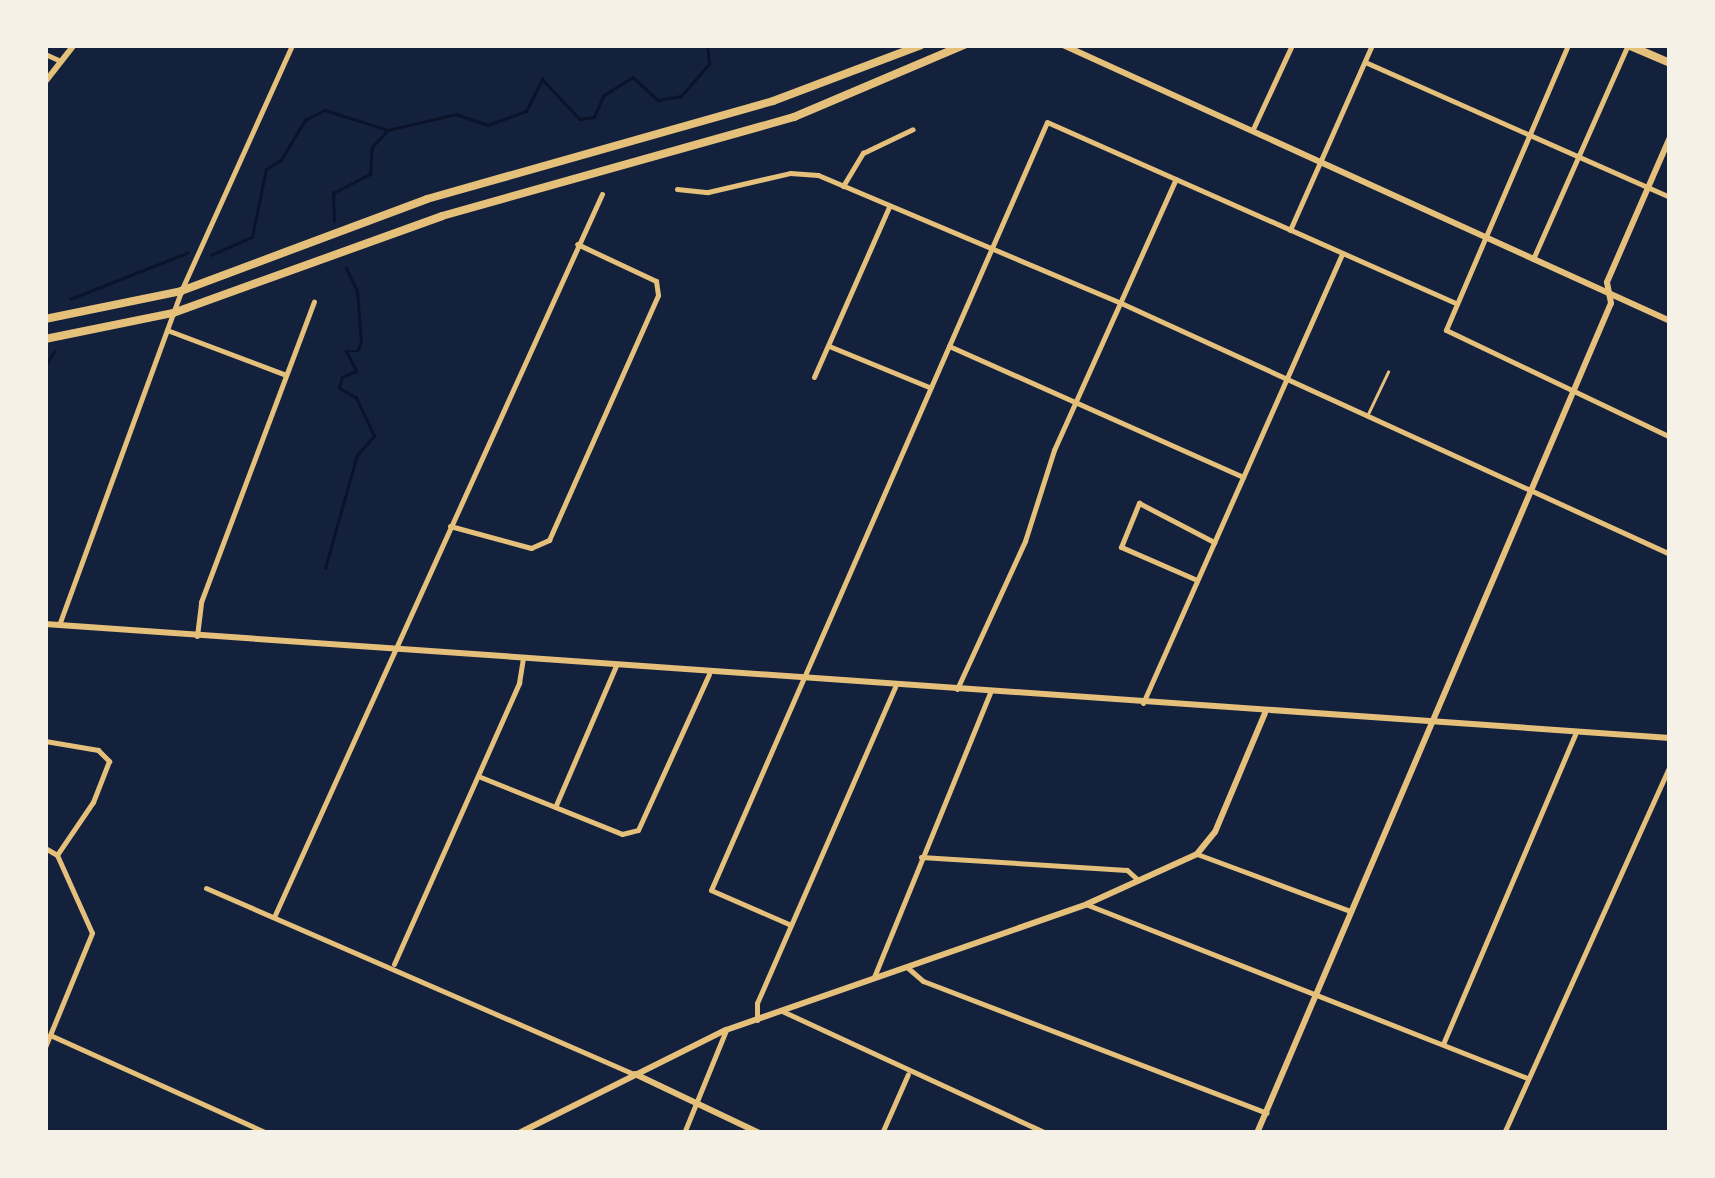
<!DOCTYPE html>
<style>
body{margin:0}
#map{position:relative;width:1715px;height:1178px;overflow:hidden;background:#14213d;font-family:"Alegreya Sans",sans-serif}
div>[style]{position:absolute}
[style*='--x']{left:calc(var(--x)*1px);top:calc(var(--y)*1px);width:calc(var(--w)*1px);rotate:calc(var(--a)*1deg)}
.stream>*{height:2.5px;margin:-1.25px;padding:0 1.25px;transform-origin:1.25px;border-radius:1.25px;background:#0b132b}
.service>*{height:2.5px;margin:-1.25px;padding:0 1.25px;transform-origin:1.25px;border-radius:1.25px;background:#e5c07b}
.minor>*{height:5px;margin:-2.5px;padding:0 2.5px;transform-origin:2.5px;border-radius:2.5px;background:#e5c07b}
.tertiary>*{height:6px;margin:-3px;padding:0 3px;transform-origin:3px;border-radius:3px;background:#e5c07b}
.secondary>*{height:6px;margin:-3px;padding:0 3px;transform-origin:3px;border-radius:3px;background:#e5c07b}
.trunk>*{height:8px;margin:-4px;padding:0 4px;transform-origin:4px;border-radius:4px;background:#e5c07b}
span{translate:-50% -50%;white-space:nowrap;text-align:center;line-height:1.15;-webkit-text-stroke:10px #f6f1e7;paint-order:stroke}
.frame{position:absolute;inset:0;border:48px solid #f6f1e7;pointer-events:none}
</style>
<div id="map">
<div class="stream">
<div style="--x:334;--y:221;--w:28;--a:-92"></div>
<div style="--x:333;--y:193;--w:42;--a:-27.2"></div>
<div style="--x:370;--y:174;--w:27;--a:-86"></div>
<div style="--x:372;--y:147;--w:23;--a:-47"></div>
<div style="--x:211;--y:255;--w:45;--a:-23.7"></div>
<div style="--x:252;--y:237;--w:69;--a:-78.4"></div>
<div style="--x:266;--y:169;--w:17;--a:-31"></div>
<div style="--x:281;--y:160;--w:47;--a:-59"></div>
<div style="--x:305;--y:120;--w:22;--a:-27"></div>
<div style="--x:325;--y:110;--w:66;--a:17.6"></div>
<div style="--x:388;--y:130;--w:70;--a:-13.2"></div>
<div style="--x:456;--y:114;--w:34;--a:19"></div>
<div style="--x:488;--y:125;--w:40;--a:-20.2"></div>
<div style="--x:526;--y:111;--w:36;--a:-63"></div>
<div style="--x:542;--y:79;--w:55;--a:46.5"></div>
<div style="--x:580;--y:119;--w:14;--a:-8"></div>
<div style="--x:594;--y:117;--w:24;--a:-66"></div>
<div style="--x:604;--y:95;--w:34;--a:-32"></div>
<div style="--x:633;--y:77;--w:34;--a:43"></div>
<div style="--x:658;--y:100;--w:23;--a:-10"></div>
<div style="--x:681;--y:96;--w:43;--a:-48.8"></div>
<div style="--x:709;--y:64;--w:19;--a:-96"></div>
<div style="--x:70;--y:299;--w:126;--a:-21.5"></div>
<div style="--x:45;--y:366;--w:17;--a:-57"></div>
<div style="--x:325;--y:568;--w:117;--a:-74.2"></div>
<div style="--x:357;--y:455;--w:25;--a:-48"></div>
<div style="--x:374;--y:436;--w:42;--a:-115.3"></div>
<div style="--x:356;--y:398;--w:20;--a:-150"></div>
<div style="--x:339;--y:388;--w:11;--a:-75"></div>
<div style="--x:342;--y:377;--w:15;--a:-23"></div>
<div style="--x:356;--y:371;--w:22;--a:-117"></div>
<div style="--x:346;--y:351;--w:11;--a:0"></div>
<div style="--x:357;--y:351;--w:10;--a:-66"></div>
<div style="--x:361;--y:342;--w:51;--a:-94.5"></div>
<div style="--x:357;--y:291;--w:25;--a:-116"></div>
</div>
<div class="service">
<div style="--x:1367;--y:416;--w:49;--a:-64.5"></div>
</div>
<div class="minor">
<div style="--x:1568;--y:45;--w:310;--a:113.2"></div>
<div style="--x:1446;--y:330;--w:248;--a:25.5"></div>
<div style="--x:45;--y:54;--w:17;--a:24"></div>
<div style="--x:1365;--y:62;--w:334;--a:23.9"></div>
<div style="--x:1253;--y:129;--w:93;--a:-65.1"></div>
<div style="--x:843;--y:186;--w:39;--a:-59"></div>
<div style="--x:863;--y:153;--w:55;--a:-25.6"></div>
<div style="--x:677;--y:189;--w:31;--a:6"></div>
<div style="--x:708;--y:192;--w:84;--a:-13"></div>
<div style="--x:790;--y:173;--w:28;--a:4"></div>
<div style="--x:818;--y:175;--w:329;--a:22.9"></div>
<div style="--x:1121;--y:303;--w:604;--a:24.57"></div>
<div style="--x:1290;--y:230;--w:202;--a:-66.1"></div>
<div style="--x:1533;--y:259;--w:234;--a:-66.1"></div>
<div style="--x:167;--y:330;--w:127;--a:20.7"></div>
<div style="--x:829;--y:346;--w:108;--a:22.3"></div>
<div style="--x:949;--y:346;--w:322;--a:24"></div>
<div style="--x:814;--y:377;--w:186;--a:-66.2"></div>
<div style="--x:450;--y:526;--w:84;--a:15.2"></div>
<div style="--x:531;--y:548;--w:20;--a:-24"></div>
<div style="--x:549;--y:540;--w:268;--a:-66"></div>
<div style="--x:658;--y:295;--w:14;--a:-98"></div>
<div style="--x:656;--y:281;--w:87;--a:-154.9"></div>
<div style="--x:1197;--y:580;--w:83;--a:-156.5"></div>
<div style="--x:1121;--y:547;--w:48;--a:-67.8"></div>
<div style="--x:1139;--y:503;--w:85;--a:27.5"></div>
<div style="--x:59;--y:625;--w:356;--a:-69.9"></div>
<div style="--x:181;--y:291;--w:270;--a:-65.7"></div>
<div style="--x:197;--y:636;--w:34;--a:-83"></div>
<div style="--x:201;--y:602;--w:321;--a:-69.4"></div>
<div style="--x:957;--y:689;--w:163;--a:-65.3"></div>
<div style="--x:1025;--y:541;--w:96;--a:-72.3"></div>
<div style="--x:1054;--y:450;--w:297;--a:-65.8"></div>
<div style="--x:1143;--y:703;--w:492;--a:-66.1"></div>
<div style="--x:45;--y:741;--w:54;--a:9.6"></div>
<div style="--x:98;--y:750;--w:16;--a:45"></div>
<div style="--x:109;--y:761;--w:44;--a:111.3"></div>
<div style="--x:93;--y:802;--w:64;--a:124.2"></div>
<div style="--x:478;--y:776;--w:155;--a:21.9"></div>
<div style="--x:622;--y:834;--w:16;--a:-14"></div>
<div style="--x:638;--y:830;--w:171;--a:-65.5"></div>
<div style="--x:556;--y:805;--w:151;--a:-66.7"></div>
<div style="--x:45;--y:848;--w:14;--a:30"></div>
<div style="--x:57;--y:855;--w:85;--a:65.8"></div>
<div style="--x:92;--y:933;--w:123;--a:112.4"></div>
<div style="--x:1197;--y:854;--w:163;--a:20.4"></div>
<div style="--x:921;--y:857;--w:206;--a:3.6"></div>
<div style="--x:1127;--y:870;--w:15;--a:42"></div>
<div style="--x:206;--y:888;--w:467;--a:23.5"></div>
<div style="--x:1088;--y:905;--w:472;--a:21.5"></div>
<div style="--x:274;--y:917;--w:794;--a:-65.6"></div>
<div style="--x:791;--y:925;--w:87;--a:-156.4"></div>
<div style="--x:711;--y:890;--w:838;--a:-66.37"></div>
<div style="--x:1047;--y:122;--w:445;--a:23.9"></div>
<div style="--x:394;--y:964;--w:308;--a:-66"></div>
<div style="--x:519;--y:683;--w:24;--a:-81"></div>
<div style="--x:908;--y:968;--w:20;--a:41"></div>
<div style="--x:923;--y:981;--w:368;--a:21"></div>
<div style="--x:874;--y:977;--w:307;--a:-67.8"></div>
<div style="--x:782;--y:1011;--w:291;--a:24.8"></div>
<div style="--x:757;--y:1020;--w:17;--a:-90"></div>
<div style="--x:757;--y:1003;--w:345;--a:-66.4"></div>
<div style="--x:50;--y:1035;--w:238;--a:24.3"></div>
<div style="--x:1443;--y:1044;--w:337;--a:-66.9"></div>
<div style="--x:684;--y:1133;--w:111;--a:-67.8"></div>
<div style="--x:882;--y:1133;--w:64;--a:-66.2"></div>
<div style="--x:1504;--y:1133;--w:403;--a:-65.7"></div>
</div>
<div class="tertiary">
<div style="--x:45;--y:82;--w:47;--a:-51.9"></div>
<div style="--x:45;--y:624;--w:1629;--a:4.01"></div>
<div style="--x:635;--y:1074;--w:137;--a:25.4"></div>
<div style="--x:519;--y:1133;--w:231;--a:-26.5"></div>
<div style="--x:726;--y:1030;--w:382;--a:-19.2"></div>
<div style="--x:1087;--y:904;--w:121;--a:-24.4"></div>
<div style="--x:1197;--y:854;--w:28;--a:-51"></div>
<div style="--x:1215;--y:832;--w:129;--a:-67.2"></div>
<div style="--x:1257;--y:1133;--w:902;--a:-66.9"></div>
<div style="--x:1611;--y:303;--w:21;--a:-101"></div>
<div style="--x:1607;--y:282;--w:158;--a:-66.5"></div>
</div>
<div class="secondary">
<div style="--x:1063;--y:45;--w:667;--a:24.45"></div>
</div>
<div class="trunk">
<div style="--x:1628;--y:45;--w:46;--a:23.2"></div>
<div style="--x:45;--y:319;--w:139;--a:-11.6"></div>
<div style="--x:181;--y:291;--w:263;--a:-20.5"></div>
<div style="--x:427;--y:199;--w:360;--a:-15.8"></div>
<div style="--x:773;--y:101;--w:158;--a:-20.7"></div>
<div style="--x:45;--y:339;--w:131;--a:-11.5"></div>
<div style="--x:173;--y:313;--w:286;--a:-19.8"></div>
<div style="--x:442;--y:216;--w:366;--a:-15.7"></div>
<div style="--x:794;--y:117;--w:185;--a:-23"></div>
</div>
<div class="frame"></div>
</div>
